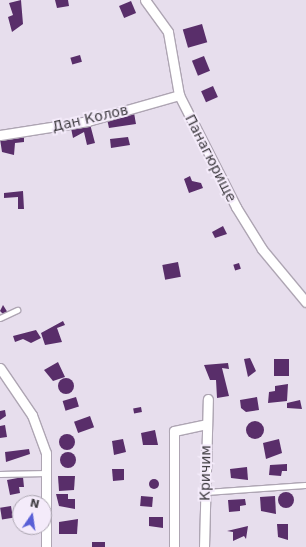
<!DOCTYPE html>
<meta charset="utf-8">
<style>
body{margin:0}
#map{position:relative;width:306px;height:547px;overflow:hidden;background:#e7deed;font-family:"DejaVu Sans",sans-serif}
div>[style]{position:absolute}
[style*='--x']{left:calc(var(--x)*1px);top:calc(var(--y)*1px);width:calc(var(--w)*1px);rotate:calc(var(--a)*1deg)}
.building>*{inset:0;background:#592e6a;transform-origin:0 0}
.round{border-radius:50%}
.roads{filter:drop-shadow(1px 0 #aea5b3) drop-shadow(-1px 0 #aea5b3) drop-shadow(0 1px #aea5b3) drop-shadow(0 -1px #aea5b3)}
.lane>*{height:4.5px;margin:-2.25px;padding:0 2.25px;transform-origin:2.25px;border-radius:2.25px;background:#fff}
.street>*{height:9px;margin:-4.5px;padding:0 4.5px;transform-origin:4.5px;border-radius:4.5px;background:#fff}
span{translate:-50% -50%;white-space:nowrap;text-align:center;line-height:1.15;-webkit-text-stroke:4px #f4ebfa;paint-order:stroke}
.street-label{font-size:14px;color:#3e3b40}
.north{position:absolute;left:12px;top:495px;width:40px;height:40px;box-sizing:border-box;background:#f4ebfa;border:1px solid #aba5b0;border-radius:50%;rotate:13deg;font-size:11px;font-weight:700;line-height:16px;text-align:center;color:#3e3b40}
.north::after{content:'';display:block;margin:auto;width:14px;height:18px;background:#585fd6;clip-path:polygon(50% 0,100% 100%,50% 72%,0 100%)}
</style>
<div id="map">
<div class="building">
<div style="clip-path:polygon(21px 0,23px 24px,12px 32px,8px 17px,13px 15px,9px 3px)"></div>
<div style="clip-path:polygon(55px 0,68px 0,69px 6px,57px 8px)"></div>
<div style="left:131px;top:1px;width:13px;height:13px;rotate:67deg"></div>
<div style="left:202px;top:24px;width:19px;height:20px;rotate:74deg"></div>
<div style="left:80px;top:55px;width:7px;height:10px;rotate:74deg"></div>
<div style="left:204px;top:56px;width:16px;height:13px;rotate:68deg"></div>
<div style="left:213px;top:86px;width:12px;height:13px;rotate:66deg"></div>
<div style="clip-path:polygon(134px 113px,136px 124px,109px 128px,107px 119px)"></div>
<div style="clip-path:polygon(90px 124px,95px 143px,87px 145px,84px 132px,73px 138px,71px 128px)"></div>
<div style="clip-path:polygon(24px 137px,24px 142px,15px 143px,14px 155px,2px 152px,0 139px)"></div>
<div style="clip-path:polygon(128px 137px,130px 145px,111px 148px,110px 139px)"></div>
<div style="clip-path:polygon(190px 176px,192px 181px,201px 183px,203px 188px,189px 193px,184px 179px)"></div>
<div style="clip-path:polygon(23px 191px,24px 209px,18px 209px,18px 197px,4px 198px,4px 193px)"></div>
<div style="clip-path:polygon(223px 226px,227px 234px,215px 238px,212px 232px)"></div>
<div style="left:178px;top:262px;width:15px;height:16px;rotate:79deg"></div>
<div style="left:239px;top:263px;width:6px;height:6px;rotate:72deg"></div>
<div style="clip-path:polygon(3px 305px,8px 313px,4px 315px,0 311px)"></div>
<div style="clip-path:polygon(63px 321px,65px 325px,57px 328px,62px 342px,45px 345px,41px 333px)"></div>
<div style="clip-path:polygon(36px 330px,41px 338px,31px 343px,23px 339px,15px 342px,13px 336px)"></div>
<div style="clip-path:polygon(250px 358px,256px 371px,248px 377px,244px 359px)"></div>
<div style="left:274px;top:359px;width:15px;height:17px"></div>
<div style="clip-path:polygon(58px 362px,65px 377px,53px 381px,44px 370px)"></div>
<div style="clip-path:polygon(228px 363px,229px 369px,222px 368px,229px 396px,217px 398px,216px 380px,210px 380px,204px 365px)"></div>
<div class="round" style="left:58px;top:378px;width:16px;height:16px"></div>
<div style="clip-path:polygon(288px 384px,287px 401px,268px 403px,269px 392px,275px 391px,275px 386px)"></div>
<div style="left:76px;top:397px;width:10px;height:14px;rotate:73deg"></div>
<div style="clip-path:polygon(257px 397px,259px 410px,246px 412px,241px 408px,240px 400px)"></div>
<div style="clip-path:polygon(300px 400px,302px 409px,287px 408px,287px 403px)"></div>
<div style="left:141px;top:407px;width:5px;height:8px;rotate:79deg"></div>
<div style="clip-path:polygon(5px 410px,6px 416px,0 420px,0 411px)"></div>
<div style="left:90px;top:416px;width:12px;height:17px;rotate:70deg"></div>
<div class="round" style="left:246px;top:421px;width:18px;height:18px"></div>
<div style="clip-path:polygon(5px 425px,7px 437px,0 438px,0 426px)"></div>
<div style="clip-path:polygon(155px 430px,158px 445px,143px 445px,141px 433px)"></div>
<div class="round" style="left:59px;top:434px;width:16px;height:16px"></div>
<div style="clip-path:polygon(123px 439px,126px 452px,114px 455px,112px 441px)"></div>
<div style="clip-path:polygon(279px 439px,282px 453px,266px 459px,263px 443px)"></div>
<div style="clip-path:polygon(29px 449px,30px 454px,6px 462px,5px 452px)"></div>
<div class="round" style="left:60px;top:452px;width:16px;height:16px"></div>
<div style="clip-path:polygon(287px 464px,287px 471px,282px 471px,281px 476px,269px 475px,270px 465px)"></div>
<div style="clip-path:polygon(247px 467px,248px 480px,231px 478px,230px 469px)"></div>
<div style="clip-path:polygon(112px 469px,124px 469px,124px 480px,113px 481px)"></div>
<div style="clip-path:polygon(58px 476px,75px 476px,74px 490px,59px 491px)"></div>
<div style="clip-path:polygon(23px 477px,24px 487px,19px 487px,20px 493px,10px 495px,7px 480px)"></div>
<div class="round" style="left:149px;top:479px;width:10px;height:10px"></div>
<div class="round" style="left:278px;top:492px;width:16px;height:16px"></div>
<div style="clip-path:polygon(56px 494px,68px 494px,68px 499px,75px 499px,75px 509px,59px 506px)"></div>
<div style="left:141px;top:496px;width:12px;height:10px;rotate:5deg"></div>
<div style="clip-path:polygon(275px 496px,276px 514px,261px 511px,260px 497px)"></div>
<div style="clip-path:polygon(245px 499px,246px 505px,240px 506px,240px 511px,229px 512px,228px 500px)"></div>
<div style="left:11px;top:506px;width:12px;height:11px;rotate:81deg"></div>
<div style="clip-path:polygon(149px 517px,163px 517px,163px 528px,149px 526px)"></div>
<div style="clip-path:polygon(78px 519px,77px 534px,59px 534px,59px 522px)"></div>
<div style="clip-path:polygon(277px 524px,288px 524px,288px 540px,278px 537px)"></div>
<div style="clip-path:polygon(248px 526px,246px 539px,244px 536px,233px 541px,233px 532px,227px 531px)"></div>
<div style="left:92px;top:542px;width:13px;height:5px"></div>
</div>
<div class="roads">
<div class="lane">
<div style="--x:0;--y:318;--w:19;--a:-25"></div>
<div style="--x:0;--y:474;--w:46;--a:-1.2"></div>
<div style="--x:205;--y:492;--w:101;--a:-4"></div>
</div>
<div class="street">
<div style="--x:145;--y:0;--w:39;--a:54"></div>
<div style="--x:168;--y:32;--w:64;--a:80.1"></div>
<div style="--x:179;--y:95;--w:126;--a:63"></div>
<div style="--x:236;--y:207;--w:49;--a:58.2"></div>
<div style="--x:262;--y:249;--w:69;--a:50.3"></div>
<div style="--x:0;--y:135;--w:89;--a:-9"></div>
<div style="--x:88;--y:121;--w:95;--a:-15.9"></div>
<div style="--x:0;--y:368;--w:57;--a:55.8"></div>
<div style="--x:32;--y:415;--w:40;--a:69.8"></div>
<div style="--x:46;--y:453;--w:94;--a:90"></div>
<div style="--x:174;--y:547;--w:116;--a:-90"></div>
<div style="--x:174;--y:431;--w:33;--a:-12"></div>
<div style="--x:204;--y:547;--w:148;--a:-88.5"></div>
</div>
</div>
<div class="street-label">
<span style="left:90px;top:118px;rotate:-13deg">Дан Колов</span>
<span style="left:211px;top:158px;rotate:63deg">Панагюрище</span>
<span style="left:205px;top:473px;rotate:-89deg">Кричим</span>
</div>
<div class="north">N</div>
</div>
